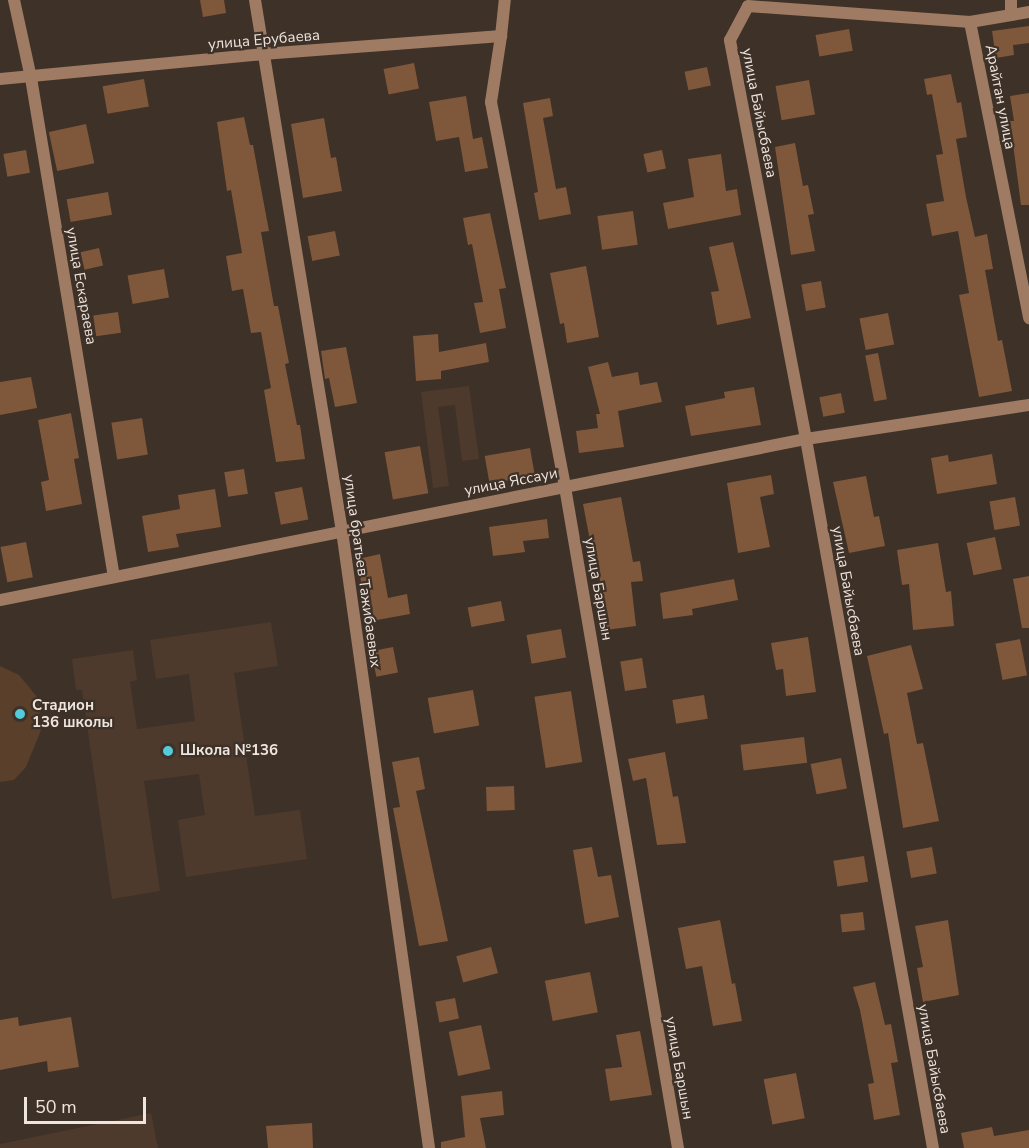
<!DOCTYPE html>
<meta charset="utf-8">
<style>
body{margin:0}
#map{position:relative;width:1029px;height:1148px;overflow:hidden;background:#3e3128;font-family:"Nunito Sans",sans-serif}
div>[style]{position:absolute}
[style*='--x']{left:calc(var(--x)*1px);top:calc(var(--y)*1px);width:calc(var(--w)*1px);rotate:calc(var(--a)*1deg)}
.built>*{inset:0;background:#4d3a2c}
.green>*{inset:0;background:#5a3f2b}
.building>*{inset:0;background:#7f573b;transform-origin:0 0}
.street>*{height:12px;margin:-6px;padding:0 6px;transform-origin:6px;border-radius:6px;background:#9e7b62}
.dots>*{width:16px;height:16px;translate:-50% -50%;box-sizing:border-box;border:3px solid #3e3128;border-radius:50%}
span{translate:-50% -50%;white-space:nowrap;text-align:center;line-height:1.15;-webkit-text-stroke:4.5px #3e3128;paint-order:stroke}
.street-label{font-size:15px;color:#eee5df}
.poi-label{font-size:15px;color:#eee5df;font-weight:700}
.left{translate:0 -50%;text-align:left}
.scale{position:absolute;left:24px;top:1097px;width:122px;height:27px;box-sizing:border-box;border:3px solid #eee5df;border-top:0;padding-left:8px;font-size:18px;line-height:21px;white-space:nowrap;color:#eee5df;-webkit-text-stroke:4px #3e3128;paint-order:stroke}
</style>
<div id="map">
<div class="built">
<div style="clip-path:polygon(469px 386px,479px 459px,462px 461px,455px 405px,438px 407px,449px 486px,433px 488px,421px 392px)"></div>
<div style="clip-path:polygon(271px 622px,278px 666px,234px 673px,255px 816px,300px 810px,307px 859px,186px 877px,178px 820px,205px 815px,199px 774px,144px 781px,160px 891px,112px 899px,82px 690px,76px 690px,72px 659px,133px 650px,137px 680px,130px 682px,137px 729px,195px 721px,189px 674px,156px 679px,150px 640px)"></div>
<div style="clip-path:polygon(151px 1113px,158px 1148px,0 1148px,0 1144px)"></div>
</div>
<div class="green">
<div style="clip-path:polygon(0 666px,19px 675px,38px 698px,41px 730px,26px 767px,14px 780px,0 782px)"></div>
</div>
<div class="building">
<div style="clip-path:polygon(200px 0,224px 0,226px 13px,203px 17px)"></div>
<div style="clip-path:polygon(1029px 26px,1029px 43px,1013px 45px,1014px 55px,996px 58px,992px 31px)"></div>
<div style="left:849px;top:29px;width:22px;height:34px;rotate:80deg"></div>
<div style="left:414px;top:63px;width:26px;height:31px;rotate:79deg"></div>
<div style="left:707px;top:67px;width:19px;height:23px;rotate:78deg"></div>
<div style="clip-path:polygon(951px 74px,957px 103px,961px 102px,967px 137px,956px 139px,966px 197px,975px 237px,987px 234px,993px 269px,985px 270px,998px 341px,1002px 340px,1012px 391px,979px 397px,959px 295px,969px 293px,958px 231px,932px 236px,926px 204px,944px 201px,936px 155px,943px 154px,932px 94px,927px 95px,924px 79px)"></div>
<div style="left:144px;top:79px;width:28px;height:42px;rotate:80deg"></div>
<div style="left:809px;top:80px;width:35px;height:34px;rotate:80deg"></div>
<div style="clip-path:polygon(1029px 93px,1029px 205px,1021px 205px,1010px 121px,1014px 121px,1010px 96px)"></div>
<div style="clip-path:polygon(466px 96px,473px 139px,482px 137px,488px 168px,465px 172px,459px 137px,436px 141px,429px 102px)"></div>
<div style="clip-path:polygon(550px 98px,553px 116px,543px 118px,556px 189px,566px 187px,571px 214px,539px 220px,534px 193px,538px 192px,523px 103px)"></div>
<div style="clip-path:polygon(244px 117px,250px 145px,253px 145px,269px 231px,261px 232px,274px 306px,278px 306px,289px 363px,285px 364px,297px 425px,300px 425px,305px 459px,276px 462px,264px 390px,271px 388px,261px 332px,251px 333px,243px 289px,232px 291px,226px 256px,242px 253px,231px 190px,227px 191px,217px 122px)"></div>
<div style="clip-path:polygon(324px 118px,331px 158px,336px 157px,342px 191px,303px 198px,291px 124px)"></div>
<div style="left:86px;top:124px;width:40px;height:38px;rotate:78deg"></div>
<div style="clip-path:polygon(795px 143px,803px 186px,808px 185px,814px 214px,808px 215px,815px 251px,791px 255px,775px 147px)"></div>
<div style="left:26px;top:150px;width:23px;height:23px;rotate:80deg"></div>
<div style="left:662px;top:150px;width:19px;height:19px;rotate:78deg"></div>
<div style="clip-path:polygon(721px 154px,726px 191px,737px 189px,741px 215px,668px 229px,663px 203px,694px 197px,688px 159px)"></div>
<div style="left:108px;top:192px;width:23px;height:42px;rotate:80deg"></div>
<div style="left:633px;top:211px;width:34px;height:36px;rotate:82deg"></div>
<div style="clip-path:polygon(490px 213px,506px 288px,499px 289px,506px 328px,480px 333px,474px 303px,483px 302px,472px 244px,468px 245px,463px 218px)"></div>
<div style="left:335px;top:231px;width:25px;height:28px;rotate:79deg"></div>
<div style="clip-path:polygon(733px 242px,751px 318px,717px 325px,711px 292px,719px 291px,709px 247px)"></div>
<div style="left:99px;top:248px;width:18px;height:19px;rotate:77deg"></div>
<div style="clip-path:polygon(586px 266px,599px 337px,567px 343px,564px 323px,560px 324px,550px 273px)"></div>
<div style="left:164px;top:269px;width:29px;height:37px;rotate:80deg"></div>
<div style="left:821px;top:281px;width:27px;height:20px;rotate:80deg"></div>
<div style="left:118px;top:312px;width:21px;height:25px;rotate:82deg"></div>
<div style="left:888px;top:313px;width:32px;height:29px;rotate:79deg"></div>
<div style="clip-path:polygon(438px 334px,439px 352px,486px 343px,489px 362px,441px 371px,441px 379px,416px 381px,413px 336px)"></div>
<div style="clip-path:polygon(346px 347px,357px 403px,335px 407px,329px 378px,325px 379px,321px 351px)"></div>
<div style="left:878px;top:353px;width:47px;height:13px;rotate:79deg"></div>
<div style="clip-path:polygon(608px 362px,612px 377px,638px 372px,640px 385px,657px 382px,662px 402px,618px 411px,624px 447px,579px 453px,576px 431px,598px 428px,596px 414px,600px 414px,588px 367px)"></div>
<div style="clip-path:polygon(31px 377px,37px 408px,0 415px,0 382px)"></div>
<div style="clip-path:polygon(754px 387px,761px 425px,691px 436px,685px 406px,725px 398px,724px 392px)"></div>
<div style="left:841px;top:393px;width:20px;height:22px;rotate:79deg"></div>
<div style="clip-path:polygon(71px 413px,79px 458px,74px 459px,82px 504px,46px 511px,41px 482px,49px 480px,38px 420px)"></div>
<div style="left:142px;top:418px;width:37px;height:31px;rotate:81deg"></div>
<div style="left:420px;top:446px;width:48px;height:36px;rotate:80deg"></div>
<div style="left:530px;top:448px;width:28px;height:46px;rotate:80deg"></div>
<div style="clip-path:polygon(992px 454px,997px 484px,937px 494px,931px 458px,948px 455px,949px 462px)"></div>
<div style="left:244px;top:469px;width:25px;height:20px;rotate:81deg"></div>
<div style="clip-path:polygon(771px 475px,774px 494px,760px 497px,770px 547px,738px 553px,727px 483px)"></div>
<div style="clip-path:polygon(866px 476px,874px 517px,879px 516px,885px 546px,849px 553px,833px 482px)"></div>
<div style="left:302px;top:487px;width:33px;height:28px;rotate:79deg"></div>
<div style="clip-path:polygon(215px 489px,221px 527px,176px 534px,179px 547px,148px 552px,142px 516px,180px 509px,178px 495px)"></div>
<div style="clip-path:polygon(621px 497px,633px 562px,640px 561px,643px 581px,631px 582px,636px 626px,606px 630px,596px 550px,592px 551px,583px 504px)"></div>
<div style="left:1015px;top:497px;width:29px;height:26px;rotate:80deg"></div>
<div style="clip-path:polygon(547px 519px,549px 538px,523px 541px,525px 552px,493px 556px,489px 527px)"></div>
<div style="left:995px;top:537px;width:33px;height:29px;rotate:78deg"></div>
<div style="left:26px;top:542px;width:36px;height:26px;rotate:79deg"></div>
<div style="clip-path:polygon(938px 543px,946px 592px,951px 591px,954px 626px,913px 630px,909px 584px,902px 585px,897px 550px)"></div>
<div style="clip-path:polygon(380px 554px,388px 598px,407px 594px,410px 614px,366px 622px,358px 559px)"></div>
<div style="clip-path:polygon(1029px 576px,1029px 628px,1022px 628px,1013px 579px)"></div>
<div style="clip-path:polygon(734px 579px,738px 600px,692px 609px,693px 615px,663px 619px,660px 593px)"></div>
<div style="left:501px;top:601px;width:20px;height:34px;rotate:79deg"></div>
<div style="left:561px;top:629px;width:29px;height:35px;rotate:80deg"></div>
<div style="clip-path:polygon(808px 637px,816px 692px,786px 696px,783px 669px,776px 670px,771px 643px)"></div>
<div style="left:1020px;top:639px;width:37px;height:25px;rotate:79deg"></div>
<div style="clip-path:polygon(911px 645px,923px 689px,907px 693px,917px 744px,923px 743px,939px 821px,903px 828px,888px 733px,884px 734px,867px 656px)"></div>
<div style="left:393px;top:647px;width:26px;height:22px;rotate:79deg"></div>
<div style="left:642px;top:658px;width:30px;height:22px;rotate:81deg"></div>
<div style="left:473px;top:690px;width:36px;height:46px;rotate:80deg"></div>
<div style="left:571px;top:691px;width:72px;height:37px;rotate:81deg"></div>
<div style="left:704px;top:695px;width:24px;height:32px;rotate:81deg"></div>
<div style="left:804px;top:737px;width:26px;height:64px;rotate:83deg"></div>
<div style="clip-path:polygon(665px 752px,673px 797px,678px 796px,686px 843px,657px 845px,646px 778px,633px 781px,628px 759px)"></div>
<div style="clip-path:polygon(419px 757px,425px 789px,416px 791px,448px 941px,419px 946px,393px 808px,400px 807px,392px 762px)"></div>
<div style="left:841px;top:758px;width:31px;height:31px;rotate:79deg"></div>
<div style="left:514px;top:786px;width:24px;height:28px;rotate:88deg"></div>
<div style="clip-path:polygon(592px 847px,598px 877px,611px 875px,619px 917px,585px 924px,573px 850px)"></div>
<div style="left:932px;top:847px;width:27px;height:26px;rotate:80deg"></div>
<div style="left:864px;top:856px;width:26px;height:31px;rotate:81deg"></div>
<div style="left:863px;top:912px;width:18px;height:23px;rotate:84deg"></div>
<div style="clip-path:polygon(720px 920px,732px 984px,735px 983px,742px 1021px,713px 1026px,702px 966px,686px 969px,678px 928px)"></div>
<div style="clip-path:polygon(948px 920px,959px 995px,923px 1002px,917px 968px,923px 967px,915px 926px)"></div>
<div style="left:491px;top:947px;width:27px;height:36px;rotate:75deg"></div>
<div style="left:590px;top:972px;width:41px;height:46px;rotate:79deg"></div>
<div style="clip-path:polygon(875px 982px,885px 1025px,891px 1024px,898px 1062px,891px 1063px,900px 1115px,874px 1120px,868px 1084px,874px 1083px,860px 1010px,853px 987px)"></div>
<div style="left:455px;top:998px;width:21px;height:20px;rotate:79deg"></div>
<div style="clip-path:polygon(18px 1017px,19px 1026px,71px 1017px,79px 1067px,48px 1072px,47px 1061px,0 1070px,0 1020px)"></div>
<div style="left:481px;top:1025px;width:45px;height:33px;rotate:78deg"></div>
<div style="clip-path:polygon(640px 1031px,652px 1095px,610px 1101px,605px 1069px,622px 1067px,616px 1035px)"></div>
<div style="left:796px;top:1073px;width:46px;height:33px;rotate:79deg"></div>
<div style="clip-path:polygon(502px 1091px,504px 1115px,480px 1118px,486px 1148px,441px 1148px,441px 1142px,465px 1137px,461px 1096px)"></div>
<div style="clip-path:polygon(312px 1123px,313px 1148px,268px 1148px,266px 1126px)"></div>
<div style="clip-path:polygon(992px 1127px,994px 1136px,1029px 1130px,1029px 1148px,964px 1148px,961px 1133px)"></div>
</div>
<div class="street">
<div style="--x:14;--y:0;--w:80;--a:77.7"></div>
<div style="--x:31;--y:78;--w:506;--a:80.56"></div>
<div style="--x:255;--y:0;--w:538;--a:80.7"></div>
<div style="--x:342;--y:531;--w:623;--a:81.97"></div>
<div style="--x:1011;--y:0;--w:15;--a:90"></div>
<div style="--x:970;--y:22;--w:302;--a:78.7"></div>
<div style="--x:501;--y:36;--w:67;--a:98.6"></div>
<div style="--x:491;--y:102;--w:392;--a:79.1"></div>
<div style="--x:565;--y:487;--w:671;--a:80.3"></div>
<div style="--x:0;--y:79;--w:264;--a:-5.4"></div>
<div style="--x:263;--y:54;--w:239;--a:-4.3"></div>
<div style="--x:501;--y:36;--w:36;--a:-84"></div>
<div style="--x:0;--y:600;--w:822;--a:-11.3"></div>
<div style="--x:806;--y:439;--w:226;--a:-8.7"></div>
<div style="--x:933;--y:1148;--w:720;--a:-100.16"></div>
<div style="--x:806;--y:439;--w:406;--a:-100.8"></div>
<div style="--x:730;--y:40;--w:38;--a:-62"></div>
<div style="--x:748;--y:6;--w:223;--a:4.1"></div>
<div style="--x:970;--y:22;--w:60;--a:-9.6"></div>
</div>
<div class="dots">
<div style="left:20px;top:714px;background:#53cbda"></div>
<div style="left:168px;top:751px;background:#53cbda"></div>
</div>
<div class="street-label">
<span style="left:264px;top:40px;rotate:-5deg">улица Ерубаева</span>
<span style="left:1000px;top:97px;rotate:79deg">Арайтан улица</span>
<span style="left:759px;top:113px;rotate:79deg">улица Байысбаева</span>
<span style="left:81px;top:286px;rotate:80deg">улица Ескараева</span>
<span style="left:511px;top:482px;rotate:-11deg">улица Яссауи</span>
<span style="left:362px;top:571px;rotate:82deg">улица братьев Тажибаевых</span>
<span style="left:598px;top:589px;rotate:80deg">улица Баршын</span>
<span style="left:848px;top:591px;rotate:80deg">улица Байысбаева</span>
<span style="left:679px;top:1068px;rotate:80deg">улица Баршын</span>
<span style="left:934px;top:1069px;rotate:80deg">улица Байысбаева</span>
</div>
<div class="poi-label">
<span class="left" style="left:32px;top:714px">Стадион<br>136 школы</span>
<span class="left" style="left:180px;top:751px">Школа №136</span>
</div>
<div class="scale">50 m</div>
</div>
